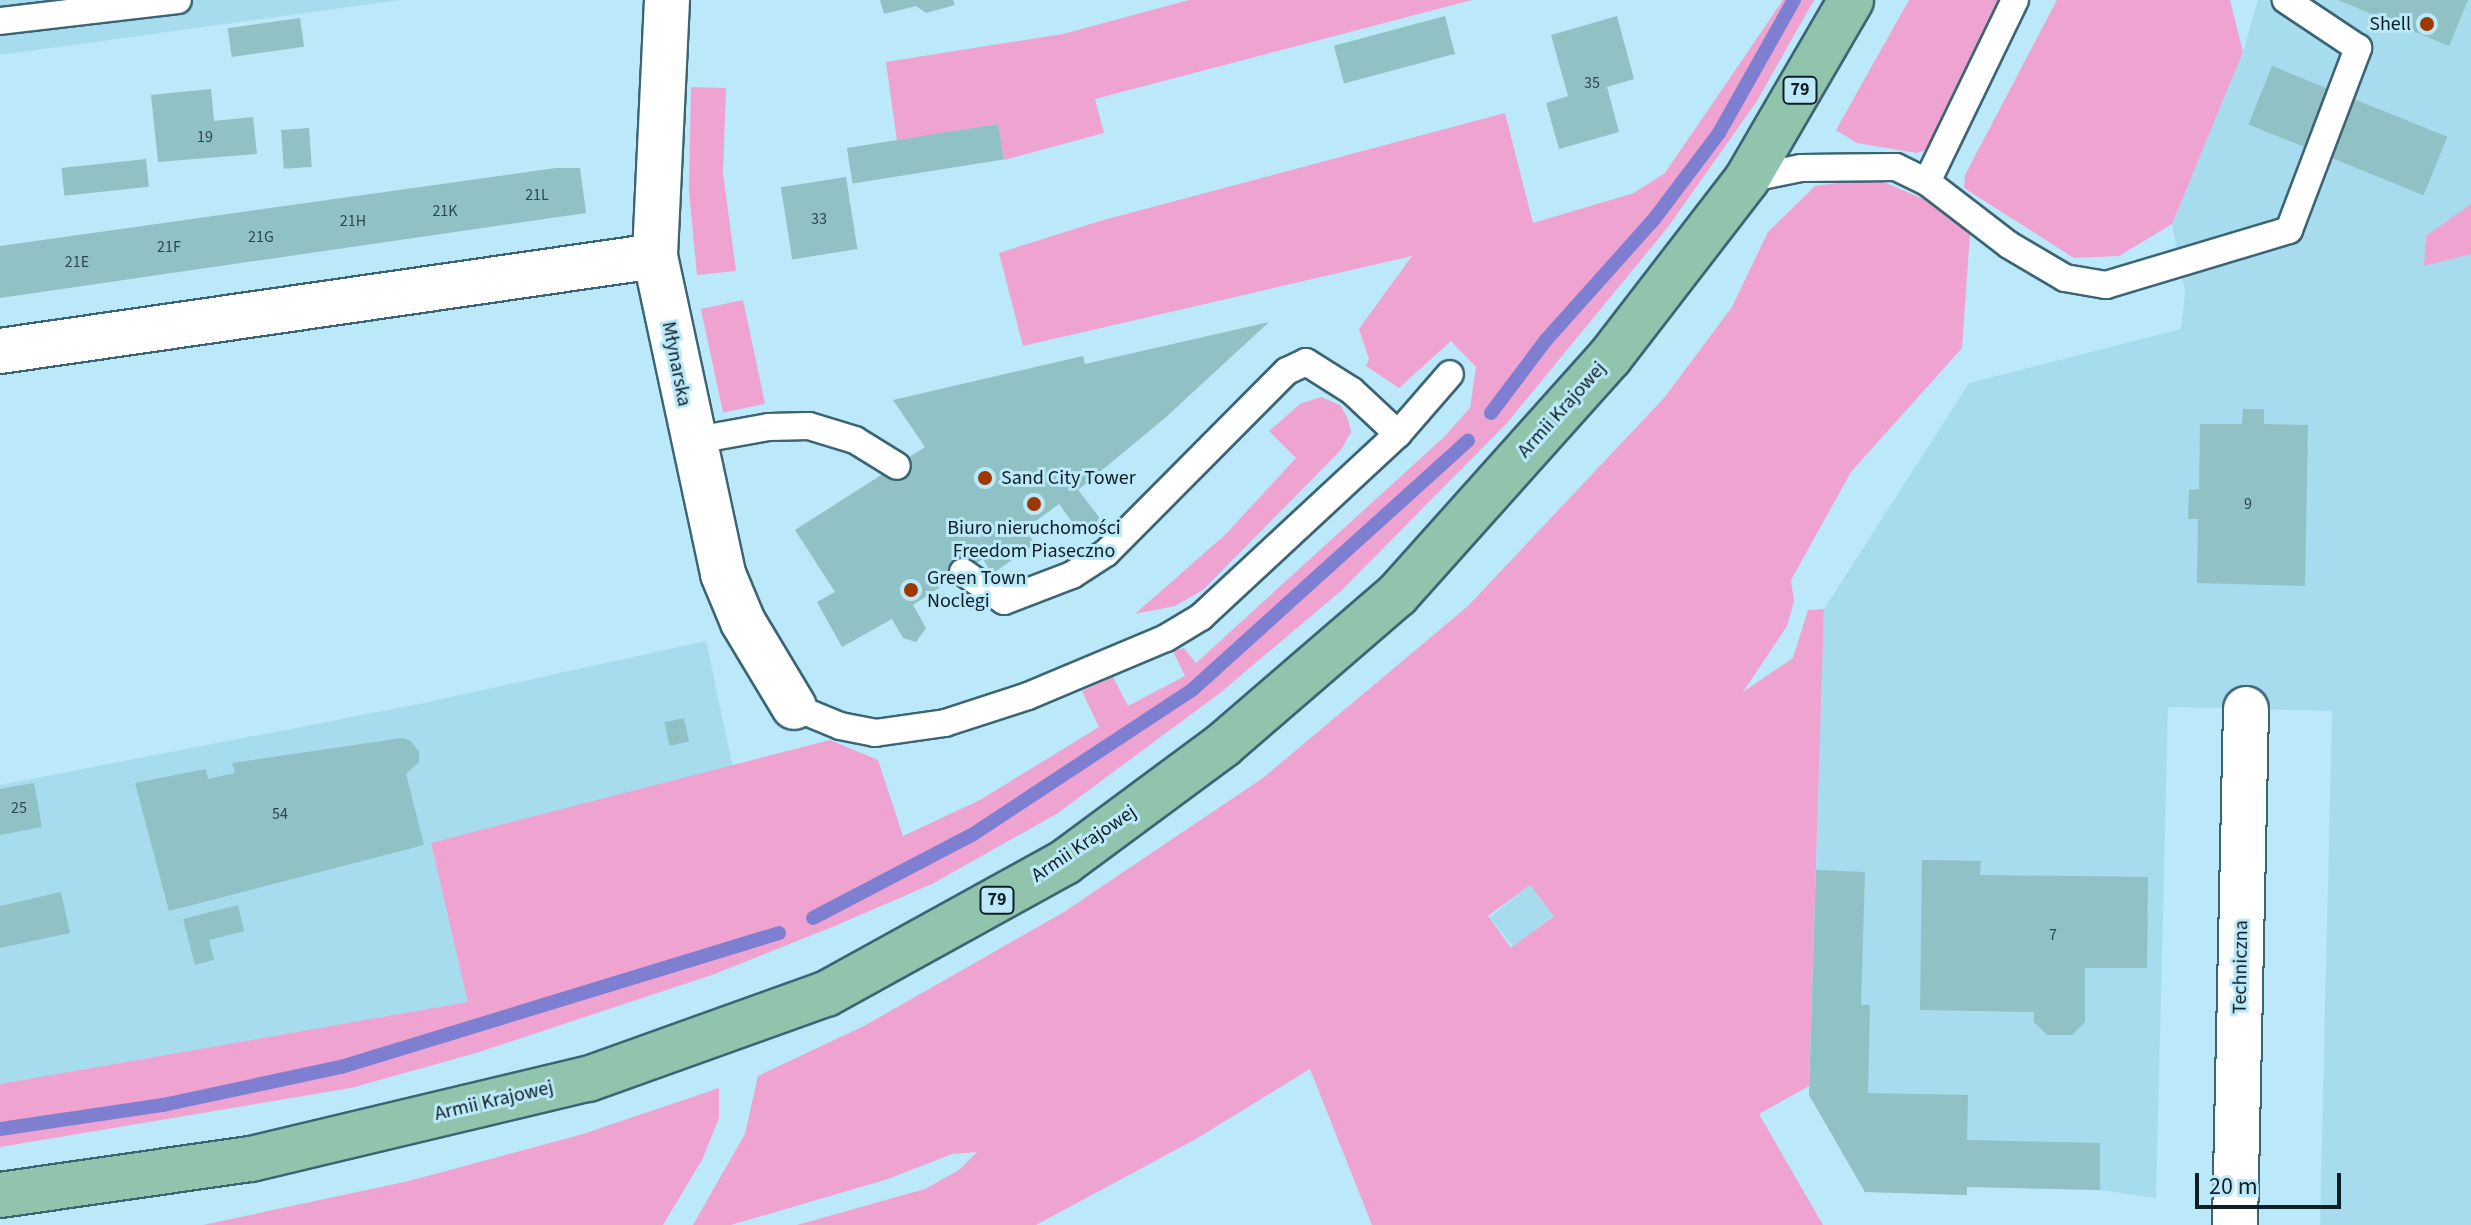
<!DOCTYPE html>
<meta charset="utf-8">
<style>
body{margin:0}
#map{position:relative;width:2471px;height:1225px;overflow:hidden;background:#bce9f9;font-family:"Source Sans 3",sans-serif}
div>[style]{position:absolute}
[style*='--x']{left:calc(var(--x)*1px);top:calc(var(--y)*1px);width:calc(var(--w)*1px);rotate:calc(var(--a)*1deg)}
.built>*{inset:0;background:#a7dbee;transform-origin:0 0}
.green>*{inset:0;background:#eea3d1;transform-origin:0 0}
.stream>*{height:14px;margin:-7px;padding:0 7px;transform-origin:7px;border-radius:7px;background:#7f7fd2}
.building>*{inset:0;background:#90c1c5;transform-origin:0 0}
.roads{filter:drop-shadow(2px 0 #3c6574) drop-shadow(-2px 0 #3c6574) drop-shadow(0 2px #3c6574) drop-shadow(0 -2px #3c6574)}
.service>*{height:26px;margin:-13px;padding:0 13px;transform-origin:13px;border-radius:13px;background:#fff}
.minor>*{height:44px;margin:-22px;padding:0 22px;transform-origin:22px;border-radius:22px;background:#fff}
.primary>*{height:44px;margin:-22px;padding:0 22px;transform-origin:22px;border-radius:22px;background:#90c4ad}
.dots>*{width:22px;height:22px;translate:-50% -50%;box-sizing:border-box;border:4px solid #bce9f9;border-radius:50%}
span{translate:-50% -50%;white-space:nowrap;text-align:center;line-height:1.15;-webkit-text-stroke:6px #bce9f9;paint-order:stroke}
.number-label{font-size:16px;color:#2e474c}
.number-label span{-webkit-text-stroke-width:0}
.shield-label span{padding:2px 6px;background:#bce9f9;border:2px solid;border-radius:6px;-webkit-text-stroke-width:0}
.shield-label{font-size:18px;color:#0d1e24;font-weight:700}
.poi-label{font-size:20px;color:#0d1e24}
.right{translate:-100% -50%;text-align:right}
.left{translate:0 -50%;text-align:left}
.street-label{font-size:20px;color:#0d1e24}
.scale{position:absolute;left:2195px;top:1173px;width:146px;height:36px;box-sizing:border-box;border:4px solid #0d1e24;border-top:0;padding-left:10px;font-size:24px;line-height:28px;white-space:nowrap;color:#0d1e24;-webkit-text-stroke:6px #bce9f9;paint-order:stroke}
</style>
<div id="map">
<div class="built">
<div style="clip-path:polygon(0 0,400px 0,0 55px)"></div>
<div style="clip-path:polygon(2258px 0,2471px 0,2471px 1225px,2320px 1225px,2332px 711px,2168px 707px,2156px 1198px,2100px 1190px,1967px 1187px,1967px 1195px,1865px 1192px,1809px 1095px,1824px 609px,1969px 383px,2181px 329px,2185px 292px,2172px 224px,2243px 52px)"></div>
<div style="clip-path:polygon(706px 641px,733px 768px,431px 843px,469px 1002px,0 1084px,0 785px,419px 704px)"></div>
<div style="left:1530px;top:885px;width:38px;height:52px;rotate:51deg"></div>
</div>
<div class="green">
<div style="clip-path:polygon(1189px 0,1472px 0,1095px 99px,1104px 133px,1004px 160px,997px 124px,897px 141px,886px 62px,1063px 34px)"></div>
<div style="clip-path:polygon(1783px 0,1814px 0,1757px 101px,1668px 227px,1507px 423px,1342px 590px,1220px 693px,1058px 813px,932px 884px,837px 925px,712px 975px,476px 1053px,351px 1088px,0 1147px,0 1084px,468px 1002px,431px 843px,830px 740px,878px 760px,903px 836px,980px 800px,1099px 727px,1082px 691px,1113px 677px,1128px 706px,1185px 676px,1173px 651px,1184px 648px,1196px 663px,1444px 437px,1470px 408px,1476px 367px,1451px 341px,1399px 388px,1366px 366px,1369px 359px,1359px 329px,1412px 256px,1023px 346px,999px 253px,1100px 221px,1505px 113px,1533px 223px,1634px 193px,1665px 173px)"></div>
<div style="clip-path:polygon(1909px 0,2004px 0,1928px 149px,1917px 153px,1857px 143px,1836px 130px)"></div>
<div style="clip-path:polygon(2057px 0,2230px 0,2243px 52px,2172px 224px,2119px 256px,2074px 258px,1964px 188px,1965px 175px)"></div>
<div style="clip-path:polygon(691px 87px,726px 88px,723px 173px,736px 271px,697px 275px,689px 191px)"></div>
<div style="clip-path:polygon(evenodd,1874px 178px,1933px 203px,1970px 233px,1962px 348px,1851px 472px,1791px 580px,1794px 601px,1787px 626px,1743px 692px,1793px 658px,1808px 610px,1824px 609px,1809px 1086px,1759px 1114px,1823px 1225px,1372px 1225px,1310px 1069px,1196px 1139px,1036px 1225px,797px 1225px,925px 1189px,959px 1170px,977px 1152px,952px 1154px,888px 1179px,731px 1225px,693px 1225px,745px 1134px,758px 1076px,864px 1026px,1064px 912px,1263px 778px,1468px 606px,1664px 398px,1732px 307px,1768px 232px,1815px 186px,1874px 178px,1530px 885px,1554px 916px,1511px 948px,1488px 916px,1530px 885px)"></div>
<div style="clip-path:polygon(2471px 204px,2471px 254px,2424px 266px,2426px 236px)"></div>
<div style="left:743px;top:300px;width:106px;height:43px;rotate:78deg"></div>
<div style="clip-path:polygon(1321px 397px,1340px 405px,1348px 419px,1351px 432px,1341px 450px,1203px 590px,1175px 606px,1135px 614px,1226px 534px,1296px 458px,1269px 431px,1300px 404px)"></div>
<div style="clip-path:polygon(719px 1088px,719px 1118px,702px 1160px,663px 1225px,203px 1225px,409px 1181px,583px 1134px)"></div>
</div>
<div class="stream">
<div style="--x:1491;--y:413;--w:91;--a:-53"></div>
<div style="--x:1546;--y:340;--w:164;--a:-48.2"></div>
<div style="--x:1655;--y:218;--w:106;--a:-53"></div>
<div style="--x:1719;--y:133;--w:153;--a:-60.6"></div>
<div style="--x:813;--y:918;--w:179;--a:-27.6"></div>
<div style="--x:972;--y:835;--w:263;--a:-33.4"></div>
<div style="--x:1192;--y:690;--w:372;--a:-42.1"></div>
<div style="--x:0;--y:1129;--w:165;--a:-8.4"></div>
<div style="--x:163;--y:1105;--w:182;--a:-12.1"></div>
<div style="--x:341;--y:1067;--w:458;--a:-17"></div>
</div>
<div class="building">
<div style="clip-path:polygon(880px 0,953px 0,955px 5px,926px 13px,916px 6px,884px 14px)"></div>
<div style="clip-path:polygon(2338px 0,2468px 0,2449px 46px)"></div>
<div style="left:1445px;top:16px;width:39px;height:115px;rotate:75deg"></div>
<div style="clip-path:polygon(1617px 16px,1634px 79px,1607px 87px,1619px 132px,1559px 149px,1546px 103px,1568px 96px,1551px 35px)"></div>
<div style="left:300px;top:18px;width:29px;height:73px;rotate:82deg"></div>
<div style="left:2272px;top:66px;width:189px;height:63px;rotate:22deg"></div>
<div style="clip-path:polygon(211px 89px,214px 121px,253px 117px,257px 154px,158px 162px,151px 95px)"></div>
<div style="left:998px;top:124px;width:36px;height:153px;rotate:81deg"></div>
<div style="left:309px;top:128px;width:39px;height:28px;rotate:86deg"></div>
<div style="left:146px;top:159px;width:28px;height:85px;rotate:84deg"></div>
<div style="clip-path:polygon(556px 168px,580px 168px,586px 213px,0 298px,0 246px)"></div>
<div style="left:846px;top:177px;width:73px;height:66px;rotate:81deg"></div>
<div style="clip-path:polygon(1269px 322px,1165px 418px,1078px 490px,1099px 517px,1094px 531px,1078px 530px,1059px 504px,1025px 529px,1035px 544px,992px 574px,983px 559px,913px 605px,926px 628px,916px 642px,903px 638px,892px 619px,842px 647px,817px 602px,835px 592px,795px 530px,925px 447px,893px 400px,1083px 356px,1085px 364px)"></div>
<div style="clip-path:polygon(2243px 409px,2264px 409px,2264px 424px,2308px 425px,2305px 586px,2197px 583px,2198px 519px,2188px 519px,2189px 490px,2199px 489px,2200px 424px,2242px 424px)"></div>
<div style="left:684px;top:718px;width:24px;height:20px;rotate:78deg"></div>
<div style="clip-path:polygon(402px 738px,411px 741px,419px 752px,419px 762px,406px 774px,424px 845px,169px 911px,135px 783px,206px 769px,208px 779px,235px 773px,232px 763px)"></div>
<div style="clip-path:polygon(34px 783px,42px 827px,0 835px,0 789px)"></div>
<div style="clip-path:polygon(1922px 860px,1981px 861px,1980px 875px,2148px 877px,2147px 968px,2085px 968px,2085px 1022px,2072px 1035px,2047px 1035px,2034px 1022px,2034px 1012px,1920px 1010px)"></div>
<div style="clip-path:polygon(1816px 870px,1865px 872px,1861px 1005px,1870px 1005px,1868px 1093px,1968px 1095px,1967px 1140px,2100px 1143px,2100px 1190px,1967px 1187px,1967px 1195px,1865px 1192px,1809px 1095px)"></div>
<div style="clip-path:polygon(61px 892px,70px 933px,0 948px,0 906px)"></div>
<div style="clip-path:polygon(238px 905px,244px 931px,209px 940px,214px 960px,195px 965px,183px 919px)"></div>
</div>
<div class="roads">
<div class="service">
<div style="--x:0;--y:21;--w:179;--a:-6.7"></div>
<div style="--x:1747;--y:179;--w:55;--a:-11.5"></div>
<div style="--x:1801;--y:168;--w:95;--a:-0.6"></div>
<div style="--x:1896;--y:167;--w:34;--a:26"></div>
<div style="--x:1927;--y:182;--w:103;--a:37.5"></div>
<div style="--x:2009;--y:245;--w:65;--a:30.5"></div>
<div style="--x:2065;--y:278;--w:42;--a:9.7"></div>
<div style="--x:2106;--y:285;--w:191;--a:-16.7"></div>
<div style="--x:2289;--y:230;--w:195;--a:-69.2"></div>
<div style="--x:2358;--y:48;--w:87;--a:-146.3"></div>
<div style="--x:1927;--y:182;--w:202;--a:-64.2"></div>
<div style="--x:691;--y:441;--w:79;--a:-10.2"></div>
<div style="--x:769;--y:427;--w:40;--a:-1.4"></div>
<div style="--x:809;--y:426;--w:48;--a:16.9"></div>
<div style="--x:855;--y:440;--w:49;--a:31.8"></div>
<div style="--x:963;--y:572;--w:50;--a:35.3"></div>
<div style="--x:1004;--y:601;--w:73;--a:-20.9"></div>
<div style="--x:1072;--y:575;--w:40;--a:-32.9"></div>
<div style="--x:1106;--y:553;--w:257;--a:-45.2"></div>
<div style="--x:1287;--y:371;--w:21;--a:-25"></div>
<div style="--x:1306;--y:362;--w:54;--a:32.2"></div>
<div style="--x:1352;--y:391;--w:63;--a:43.1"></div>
<div style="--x:794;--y:707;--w:50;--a:22.4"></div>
<div style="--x:840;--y:726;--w:36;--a:11"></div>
<div style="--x:875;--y:733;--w:71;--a:-8.1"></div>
<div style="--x:945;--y:723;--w:87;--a:-18"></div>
<div style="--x:1028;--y:696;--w:150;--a:-22.8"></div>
<div style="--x:1166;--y:638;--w:41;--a:-31"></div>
<div style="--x:1201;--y:617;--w:269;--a:-42.9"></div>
<div style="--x:1398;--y:434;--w:79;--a:-49.1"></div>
</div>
<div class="minor">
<div style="--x:667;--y:0;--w:256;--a:92.7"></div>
<div style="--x:655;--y:256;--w:325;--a:77.9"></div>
<div style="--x:723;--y:574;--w:52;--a:67.4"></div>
<div style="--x:743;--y:622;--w:99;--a:59"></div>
<div style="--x:0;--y:351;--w:662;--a:-8.25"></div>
<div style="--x:2235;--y:1225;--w:516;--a:-88.78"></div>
</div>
<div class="primary">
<div style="--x:0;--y:1195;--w:254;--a:-8.2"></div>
<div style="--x:251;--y:1159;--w:346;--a:-13.4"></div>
<div style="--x:588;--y:1079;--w:253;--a:-19.7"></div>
<div style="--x:826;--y:994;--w:273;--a:-28.9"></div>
<div style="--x:1065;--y:862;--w:197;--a:-36.5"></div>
<div style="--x:1223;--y:745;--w:230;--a:-40.8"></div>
<div style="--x:1397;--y:595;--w:319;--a:-48.2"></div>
<div style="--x:1610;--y:357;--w:225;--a:-52.4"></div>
<div style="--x:1747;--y:179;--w:207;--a:-59.8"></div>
</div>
</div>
<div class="dots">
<div style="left:2427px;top:24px;background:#9c3800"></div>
<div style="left:985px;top:478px;background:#9c3800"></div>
<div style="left:1034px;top:504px;background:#9c3800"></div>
<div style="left:911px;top:590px;background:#9c3800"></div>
</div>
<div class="number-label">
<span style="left:1592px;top:83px">35</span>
<span style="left:205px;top:137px">19</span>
<span style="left:537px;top:195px">21L</span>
<span style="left:445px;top:211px">21K</span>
<span style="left:819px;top:219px">33</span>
<span style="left:353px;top:221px">21H</span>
<span style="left:261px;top:237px">21G</span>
<span style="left:169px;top:247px">21F</span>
<span style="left:77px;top:262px">21E</span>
<span style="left:2248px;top:504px">9</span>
<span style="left:19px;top:808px">25</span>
<span style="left:280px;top:814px">54</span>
<span style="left:2053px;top:935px">7</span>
</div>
<div class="shield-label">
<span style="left:1800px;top:90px">79</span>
<span style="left:997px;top:900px">79</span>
</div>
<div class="poi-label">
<span class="right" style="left:2411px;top:24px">Shell</span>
<span class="left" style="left:1001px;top:478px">Sand City Tower</span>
<span style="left:1034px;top:540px">Biuro nieruchomości<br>Freedom Piaseczno</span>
<span class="left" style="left:927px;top:590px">Green Town<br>Noclegi</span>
</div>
<div class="street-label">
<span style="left:676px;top:364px;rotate:79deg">Młynarska</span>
<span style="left:1562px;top:410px;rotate:-48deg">Armii Krajowej</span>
<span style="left:1084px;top:844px;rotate:-34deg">Armii Krajowej</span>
<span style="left:2241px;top:967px;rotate:-89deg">Techniczna</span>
<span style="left:494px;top:1101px;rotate:-13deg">Armii Krajowej</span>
</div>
<div class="scale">20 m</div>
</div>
